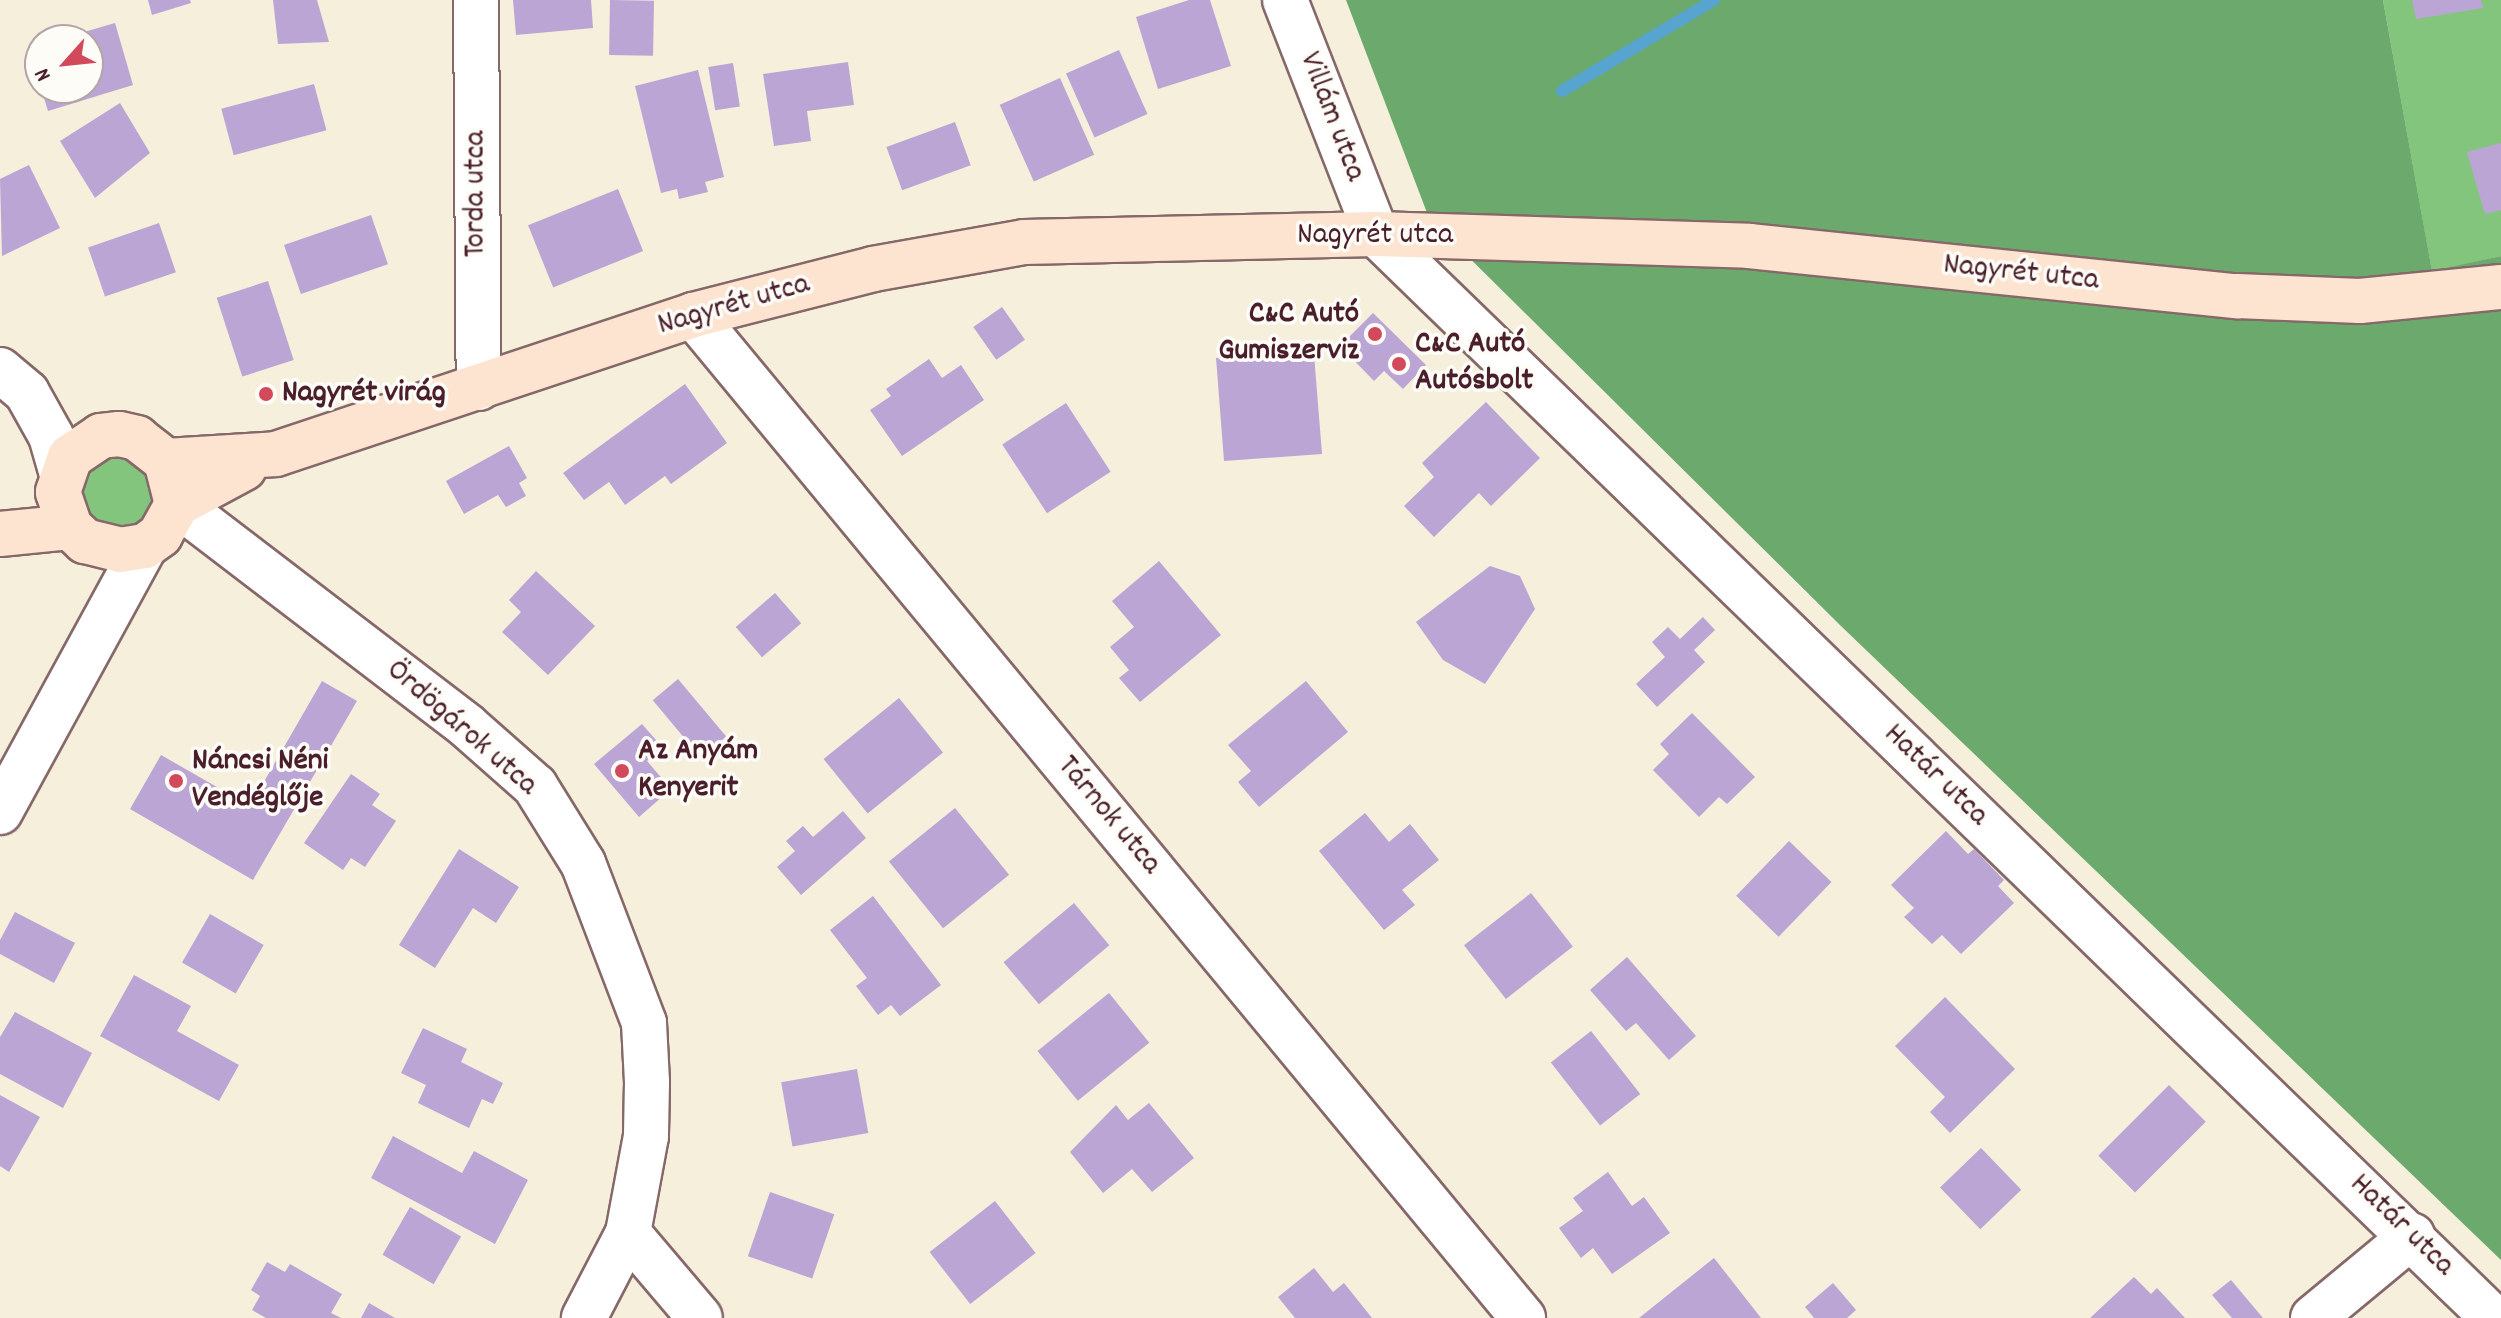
<!DOCTYPE html>
<meta charset="utf-8">
<style>
body{margin:0}
#map{position:relative;width:2501px;height:1318px;overflow:hidden;background:#f5efdc;font-family:Dekko,sans-serif}
div>[style]{position:absolute}
[style*='--x']{left:calc(var(--x)*1px);top:calc(var(--y)*1px);width:calc(var(--w)*1px);rotate:calc(var(--a)*1deg)}
.green>*{inset:0;background:#84c57d}
.forest>*{inset:0;background:#6baa6c}
.stream>*{height:12px;margin:-6px;padding:0 6px;transform-origin:6px;border-radius:6px;background:#58a4d0}
.building>*{inset:0;background:#bba5d4;transform-origin:0 0}
.roads{filter:drop-shadow(2px 0 #866869) drop-shadow(-2px 0 #866869) drop-shadow(0 2px #866869) drop-shadow(0 -2px #866869)}
.street>*{height:44px;margin:-22px;padding:0 22px;transform-origin:22px;border-radius:22px;background:#fff}
.secondary>*{height:44px;margin:-22px;padding:0 22px;transform-origin:22px;border-radius:22px;background:#fde4d0}
.dots>*{width:22px;height:22px;translate:-50% -50%;box-sizing:border-box;border:4px solid #fdfcf7;border-radius:50%}
span{translate:-50% -50%;white-space:nowrap;text-align:center;line-height:1.15;-webkit-text-stroke:7px #fdfcf7;paint-order:stroke}
.street-label{font-size:32px;color:#4a1f2b}
.poi-label{font-size:32px;color:#4a1f2b;font-weight:700}
.right{translate:-100% -50%;text-align:right}
.left{translate:0 -50%;text-align:left}
.north{position:absolute;left:24px;top:24px;width:80px;height:80px;box-sizing:border-box;background:#fdfcf7;border:2px solid #b5a4a5;border-radius:50%;rotate:243deg;font-size:22px;font-weight:700;line-height:32px;text-align:center;color:#4a1f2b}
.north::after{content:'';display:block;margin:auto;width:28px;height:36px;background:#d1495b;clip-path:polygon(50% 0,100% 100%,50% 72%,0 100%)}
</style>
<div id="map">
<div class="green">
<div style="clip-path:polygon(2383px 0,2501px 0,2501px 256px,2432px 272px)"></div>
<div style="clip-path:polygon(119px 434px,177px 504px,102px 549px,62px 474px)"></div>
</div>
<div class="forest">
<div style="clip-path:polygon(1346px 0,2383px 0,2432px 271px,2501px 256px,2501px 1260px,1841px 626px,1429px 218px)"></div>
</div>
<div class="stream">
<div style="--x:1562;--y:91;--w:177;--a:-30.9"></div>
</div>
<div class="building">
<div style="clip-path:polygon(148px 0,190px 0,191px 3px,152px 15px)"></div>
<div style="clip-path:polygon(273px 0,317px 0,329px 42px,278px 44px)"></div>
<div style="clip-path:polygon(513px 0,591px 0,593px 28px,516px 35px)"></div>
<div style="left:610px;top:0;width:44px;height:55px;rotate:1deg"></div>
<div style="clip-path:polygon(1189px 0,1210px 0,1231px 66px,1158px 89px,1136px 17px)"></div>
<div style="clip-path:polygon(2412px 0,2481px 0,2483px 8px,2416px 19px)"></div>
<div style="clip-path:polygon(115px 23px,133px 85px,48px 111px,41px 88px,88px 88px,88px 40px,60px 39px)"></div>
<div style="clip-path:polygon(40px 45px,40px 80px,39px 80px,30px 48px)"></div>
<div style="left:1119px;top:50px;width:70px;height:58px;rotate:66deg"></div>
<div style="clip-path:polygon(848px 62px,854px 105px,807px 111px,811px 141px,774px 146px,763px 74px)"></div>
<div style="left:733px;top:63px;width:44px;height:25px;rotate:81deg"></div>
<div style="clip-path:polygon(698px 70px,724px 177px,705px 182px,708px 192px,679px 199px,677px 189px,661px 193px,635px 86px)"></div>
<div style="left:1060px;top:78px;width:84px;height:66px;rotate:66deg"></div>
<div style="left:314px;top:84px;width:48px;height:96px;rotate:75deg"></div>
<div style="clip-path:polygon(120px 103px,150px 153px,95px 198px,60px 141px)"></div>
<div style="left:955px;top:122px;width:46px;height:73px;rotate:70deg"></div>
<div style="clip-path:polygon(2501px 143px,2501px 210px,2485px 214px,2467px 152px)"></div>
<div style="clip-path:polygon(29px 165px,60px 228px,2px 256px,0 179px)"></div>
<div style="left:618px;top:189px;width:67px;height:97px;rotate:68deg"></div>
<div style="left:371px;top:215px;width:52px;height:92px;rotate:71deg"></div>
<div style="left:159px;top:223px;width:52px;height:75px;rotate:71deg"></div>
<div style="left:268px;top:281px;width:83px;height:54px;rotate:72deg"></div>
<div style="left:1002px;top:307px;width:40px;height:35px;rotate:55deg"></div>
<div style="clip-path:polygon(1373px 313px,1426px 365px,1403px 389px,1384px 371px,1374px 381px,1340px 346px)"></div>
<div style="clip-path:polygon(1313px 342px,1322px 454px,1224px 461px,1216px 358px,1273px 354px,1272px 345px)"></div>
<div style="clip-path:polygon(929px 359px,942px 378px,961px 365px,984px 400px,902px 456px,870px 410px,891px 396px,886px 389px)"></div>
<div style="clip-path:polygon(685px 384px,727px 443px,671px 484px,665px 476px,625px 505px,609px 482px,584px 500px,563px 473px)"></div>
<div style="clip-path:polygon(1486px 402px,1540px 458px,1491px 506px,1479px 493px,1434px 537px,1404px 506px,1434px 477px,1422px 463px)"></div>
<div style="left:1066px;top:403px;width:82px;height:76px;rotate:57deg"></div>
<div style="clip-path:polygon(509px 446px,527px 478px,519px 483px,526px 496px,506px 507px,498px 495px,464px 514px,446px 481px)"></div>
<div style="clip-path:polygon(1159px 561px,1221px 635px,1140px 702px,1119px 678px,1129px 670px,1110px 647px,1134px 627px,1112px 601px)"></div>
<div style="clip-path:polygon(1490px 566px,1520px 576px,1535px 609px,1485px 684px,1443px 660px,1416px 622px)"></div>
<div style="clip-path:polygon(536px 571px,595px 626px,548px 675px,502px 632px,521px 612px,509px 600px)"></div>
<div style="left:775px;top:593px;width:40px;height:52px;rotate:49deg"></div>
<div style="clip-path:polygon(1703px 617px,1715px 630px,1694px 650px,1705px 662px,1657px 707px,1636px 684px,1665px 657px,1652px 642px,1668px 627px,1680px 639px)"></div>
<div style="left:678px;top:679px;width:75px;height:33px;rotate:50deg"></div>
<div style="clip-path:polygon(322px 681px,357px 701px,253px 880px,130px 809px,161px 755px,250px 806px)"></div>
<div style="clip-path:polygon(1306px 681px,1348px 732px,1259px 807px,1238px 782px,1251px 771px,1228px 745px)"></div>
<div style="left:899px;top:698px;width:70px;height:97px;rotate:51deg"></div>
<div style="clip-path:polygon(1692px 713px,1755px 777px,1727px 804px,1719px 797px,1699px 817px,1653px 770px,1669px 754px,1660px 744px)"></div>
<div style="clip-path:polygon(642px 724px,662px 747px,647px 761px,671px 789px,639px 817px,594px 764px)"></div>
<div style="clip-path:polygon(351px 774px,380px 794px,372px 805px,396px 821px,365px 867px,351px 858px,343px 870px,304px 843px)"></div>
<div style="left:955px;top:808px;width:86px;height:85px;rotate:51deg"></div>
<div style="clip-path:polygon(843px 811px,866px 838px,801px 895px,777px 867px,795px 851px,786px 841px,803px 826px,813px 837px)"></div>
<div style="clip-path:polygon(1365px 813px,1389px 842px,1410px 824px,1439px 860px,1402px 890px,1415px 905px,1384px 930px,1319px 851px)"></div>
<div style="clip-path:polygon(1946px 831px,1968px 854px,1974px 849px,2004px 880px,1998px 886px,2014px 903px,1961px 954px,1942px 935px,1932px 944px,1904px 917px,1914px 908px,1891px 885px)"></div>
<div style="left:1789px;top:841px;width:59px;height:76px;rotate:44deg"></div>
<div style="clip-path:polygon(459px 849px,519px 887px,496px 923px,473px 908px,435px 968px,399px 945px)"></div>
<div style="left:1531px;top:893px;width:68px;height:85px;rotate:52deg"></div>
<div style="clip-path:polygon(873px 896px,941px 985px,900px 1016px,891px 1005px,878px 1015px,856px 986px,867px 978px,830px 930px)"></div>
<div style="left:1074px;top:903px;width:55px;height:92px;rotate:50deg"></div>
<div style="clip-path:polygon(15px 912px,75px 943px,54px 983px,0 954px,0 940px)"></div>
<div style="left:210px;top:914px;width:62px;height:56px;rotate:30deg"></div>
<div style="clip-path:polygon(1627px 957px,1696px 1036px,1669px 1060px,1636px 1023px,1626px 1031px,1590px 990px)"></div>
<div style="clip-path:polygon(134px 975px,191px 1006px,177px 1031px,239px 1065px,219px 1101px,100px 1036px)"></div>
<div style="left:1109px;top:993px;width:64px;height:92px;rotate:51deg"></div>
<div style="clip-path:polygon(1945px 997px,2015px 1069px,1950px 1133px,1930px 1112px,1945px 1097px,1895px 1046px)"></div>
<div style="clip-path:polygon(15px 1012px,92px 1053px,63px 1108px,0 1074px,0 1037px)"></div>
<div style="clip-path:polygon(423px 1028px,467px 1049px,461px 1062px,503px 1083px,493px 1104px,482px 1099px,469px 1128px,418px 1103px,426px 1085px,401px 1073px)"></div>
<div style="left:1591px;top:1031px;width:80px;height:51px;rotate:52deg"></div>
<div style="left:857px;top:1069px;width:65px;height:77px;rotate:80deg"></div>
<div style="left:2169px;top:1085px;width:52px;height:100px;rotate:45deg"></div>
<div style="clip-path:polygon(0 1095px,40px 1117px,9px 1172px,0 1166px)"></div>
<div style="clip-path:polygon(1149px 1103px,1194px 1158px,1152px 1192px,1132px 1169px,1103px 1193px,1070px 1152px,1116px 1105px,1128px 1120px)"></div>
<div style="clip-path:polygon(393px 1136px,462px 1173px,474px 1151px,528px 1180px,495px 1244px,371px 1178px)"></div>
<div style="left:1981px;top:1148px;width:58px;height:57px;rotate:46deg"></div>
<div style="clip-path:polygon(1608px 1172px,1632px 1206px,1644px 1197px,1670px 1233px,1612px 1274px,1593px 1248px,1581px 1258px,1559px 1228px,1583px 1211px,1573px 1198px)"></div>
<div style="left:770px;top:1192px;width:68px;height:68px;rotate:19deg"></div>
<div style="left:995px;top:1201px;width:66px;height:83px;rotate:52deg"></div>
<div style="left:410px;top:1207px;width:59px;height:55px;rotate:30deg"></div>
<div style="clip-path:polygon(1714px 1258px,1761px 1318px,1639px 1318px)"></div>
<div style="clip-path:polygon(267px 1262px,285px 1272px,290px 1264px,342px 1294px,331px 1313px,341px 1318px,266px 1318px,252px 1310px,260px 1296px,251px 1290px)"></div>
<div style="clip-path:polygon(1314px 1268px,1333px 1292px,1344px 1283px,1372px 1318px,1295px 1318px,1278px 1297px)"></div>
<div style="clip-path:polygon(2134px 1277px,2151px 1294px,2157px 1288px,2185px 1318px,2090px 1318px)"></div>
<div style="clip-path:polygon(2231px 1280px,2263px 1318px,2232px 1318px,2212px 1295px)"></div>
<div style="clip-path:polygon(1833px 1283px,1856px 1310px,1847px 1318px,1814px 1318px,1805px 1307px)"></div>
<div style="clip-path:polygon(369px 1303px,395px 1318px,361px 1318px)"></div>
</div>
<div class="roads">
<div class="street">
<div style="--x:476;--y:0;--w:388;--a:89.6"></div>
<div style="--x:1285;--y:0;--w:251;--a:68.7"></div>
<div style="--x:1376;--y:234;--w:1557;--a:44.14"></div>
<div style="--x:693;--y:315;--w:1302;--a:50.39"></div>
<div style="--x:0;--y:370;--w:35;--a:40"></div>
<div style="--x:27;--y:393;--w:49;--a:60.8"></div>
<div style="--x:51;--y:436;--w:40;--a:74"></div>
<div style="--x:177;--y:504;--w:365;--a:37.4"></div>
<div style="--x:467;--y:726;--w:91;--a:41.4"></div>
<div style="--x:535;--y:786;--w:91;--a:58.1"></div>
<div style="--x:583;--y:863;--w:171;--a:69.1"></div>
<div style="--x:644;--y:1023;--w:59;--a:87.1"></div>
<div style="--x:647;--y:1082;--w:54;--a:91.1"></div>
<div style="--x:646;--y:1136;--w:99;--a:100.5"></div>
<div style="--x:628;--y:1233;--w:96;--a:117.4"></div>
<div style="--x:0;--y:812;--w:303;--a:-61.4"></div>
<div style="--x:628;--y:1233;--w:111;--a:49.7"></div>
<div style="--x:2313;--y:1318;--w:129;--a:-39.6"></div>
</div>
<div class="secondary">
<div style="--x:166;--y:461;--w:110;--a:-3.6"></div>
<div style="--x:276;--y:454;--w:440;--a:-18.4"></div>
<div style="--x:693;--y:315;--w:186;--a:-14.3"></div>
<div style="--x:873;--y:269;--w:153;--a:-10.1"></div>
<div style="--x:1024;--y:242;--w:352;--a:-1.3"></div>
<div style="--x:1376;--y:234;--w:373;--a:1.8"></div>
<div style="--x:1749;--y:246;--w:491;--a:5.9"></div>
<div style="--x:2237;--y:296;--w:123;--a:2.3"></div>
<div style="--x:2360;--y:301;--w:142;--a:-5.7"></div>
<div style="--x:177;--y:504;--w:44;--a:-104.3"></div>
<div style="--x:166;--y:461;--w:37;--a:-142"></div>
<div style="--x:137;--y:438;--w:18;--a:-167"></div>
<div style="--x:119;--y:434;--w:18;--a:174"></div>
<div style="--x:101;--y:436;--w:37;--a:146"></div>
<div style="--x:70;--y:457;--w:37;--a:109"></div>
<div style="--x:58;--y:492;--w:37;--a:71"></div>
<div style="--x:70;--y:527;--w:21;--a:43"></div>
<div style="--x:85;--y:541;--w:36;--a:14"></div>
<div style="--x:120;--y:550;--w:25;--a:-9"></div>
<div style="--x:145;--y:546;--w:19;--a:-36"></div>
<div style="--x:160;--y:535;--w:35;--a:-61"></div>
<div style="--x:177;--y:504;--w:76;--a:-28.2"></div>
<div style="--x:0;--y:534;--w:70;--a:-5.7"></div>
</div>
</div>
<div class="dots">
<div style="left:1375px;top:334px;background:#d1495b"></div>
<div style="left:1399px;top:364px;background:#d1495b"></div>
<div style="left:266px;top:394px;background:#d1495b"></div>
<div style="left:622px;top:771px;background:#d1495b"></div>
<div style="left:176px;top:781px;background:#d1495b"></div>
</div>
<div class="street-label">
<span style="left:1331px;top:117px;rotate:69deg">Villám utca</span>
<span style="left:477px;top:194px;rotate:-90deg">Torda utca</span>
<span style="left:1375px;top:236px">Nagyrét utca</span>
<span style="left:2021px;top:274px;rotate:6deg">Nagyrét utca</span>
<span style="left:734px;top:306px;rotate:-16deg">Nagyrét utca</span>
<span style="left:461px;top:729px;rotate:41deg">Ördögárok utca</span>
<span style="left:1935px;top:776px;rotate:44deg">Határ utca</span>
<span style="left:1108px;top:816px;rotate:50deg">Tárnok utca</span>
<span style="left:2401px;top:1226px;rotate:44deg">Határ utca</span>
</div>
<div class="poi-label">
<span class="right" style="left:1359px;top:334px">C&amp;C Autó<br>Gumiszerviz</span>
<span class="left" style="left:1415px;top:364px">C&amp;C Autó<br>Autósbolt</span>
<span class="left" style="left:282px;top:394px">Nagyrét virág</span>
<span class="left" style="left:638px;top:771px">Az Anyám<br>Kenyerit</span>
<span class="left" style="left:192px;top:781px">Náncsi Néni<br>Vendéglője</span>
</div>
<div class="north">N</div>
</div>
